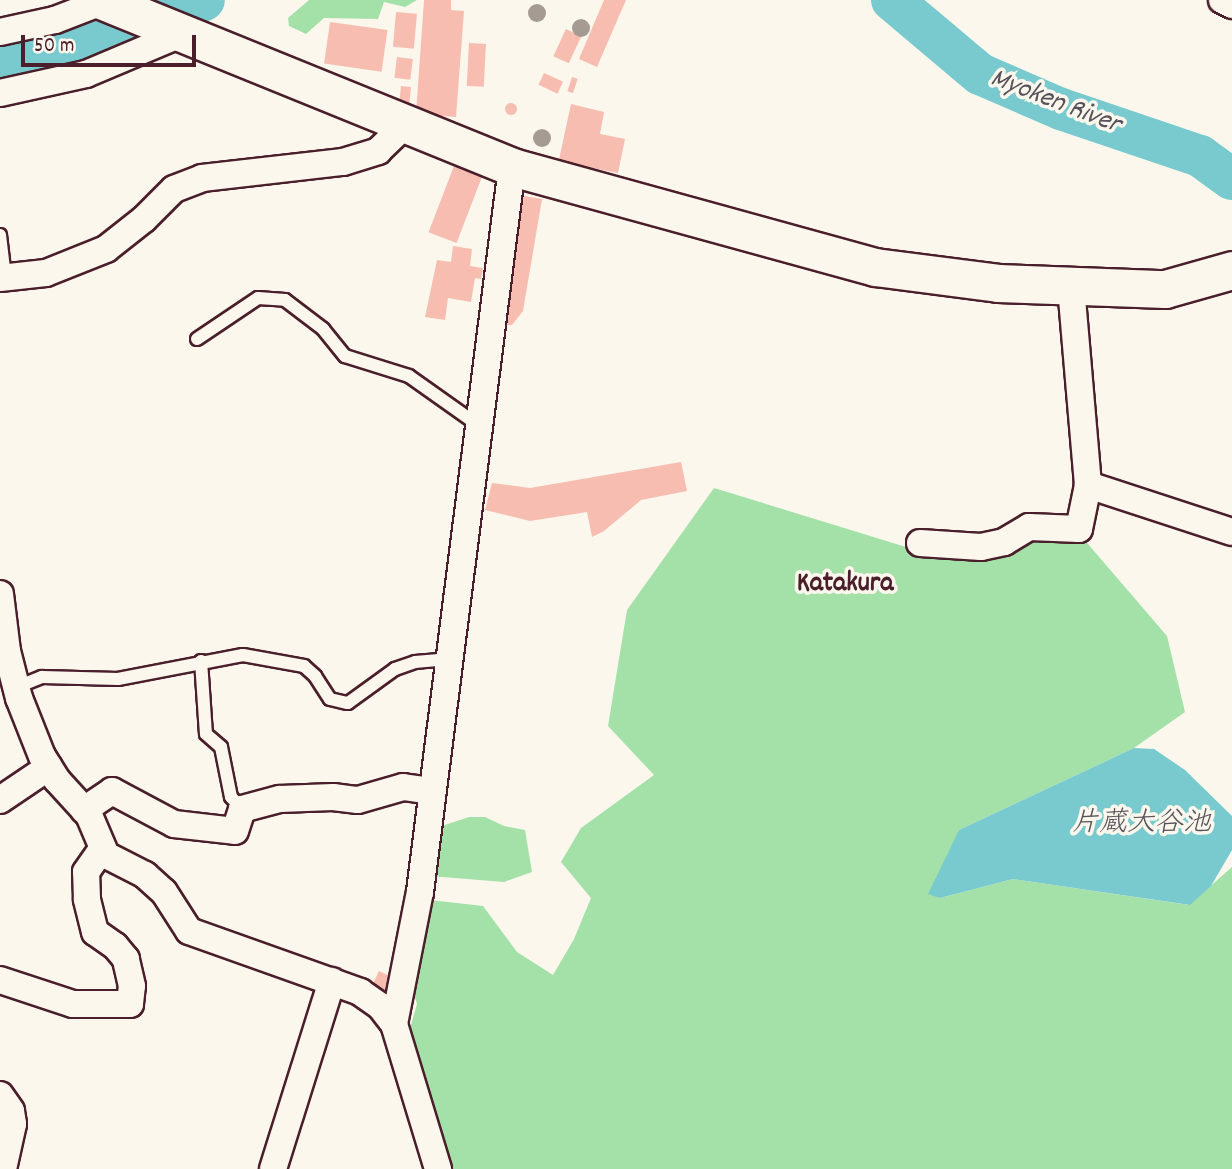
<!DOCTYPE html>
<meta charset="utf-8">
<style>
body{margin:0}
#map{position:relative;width:1232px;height:1169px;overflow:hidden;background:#fbf7ec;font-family:Dekko,"Klee One",sans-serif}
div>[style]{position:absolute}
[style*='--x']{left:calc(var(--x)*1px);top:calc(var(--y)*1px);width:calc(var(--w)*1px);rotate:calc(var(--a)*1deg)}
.green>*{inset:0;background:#a3e1a9}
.water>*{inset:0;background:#79cacf}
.river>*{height:42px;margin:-21px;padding:0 21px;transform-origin:21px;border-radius:21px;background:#79cacf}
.building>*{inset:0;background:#f7bdb1;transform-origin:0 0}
.round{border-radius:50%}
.roads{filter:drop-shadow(2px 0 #4a1f2b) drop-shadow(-2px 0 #4a1f2b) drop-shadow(0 2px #4a1f2b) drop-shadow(0 -2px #4a1f2b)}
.lane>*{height:12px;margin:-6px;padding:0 6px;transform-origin:6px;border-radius:6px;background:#fbf7ec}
.street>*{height:26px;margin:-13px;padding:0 13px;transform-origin:13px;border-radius:13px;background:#fbf7ec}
.secondary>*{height:37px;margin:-18.5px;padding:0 18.5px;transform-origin:18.5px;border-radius:18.5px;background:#fbf7ec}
.trees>*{width:18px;height:18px;margin:-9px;border-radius:50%;background:#a69b93}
span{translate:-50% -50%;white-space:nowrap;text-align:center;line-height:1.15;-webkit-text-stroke:7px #fbf7ec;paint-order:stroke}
.water-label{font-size:28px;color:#58525c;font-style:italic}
.neighbourhood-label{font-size:28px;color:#4a1f2b;font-weight:700}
.scale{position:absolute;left:21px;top:35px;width:175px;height:32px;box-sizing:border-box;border:4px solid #4a1f2b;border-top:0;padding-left:9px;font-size:21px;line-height:24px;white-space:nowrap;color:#4a1f2b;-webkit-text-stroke:5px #fbf7ec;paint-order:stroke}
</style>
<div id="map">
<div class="green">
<div style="clip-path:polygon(309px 0,417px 0,405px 7px,384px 2px,378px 19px,324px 18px,306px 34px,289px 26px,288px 18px)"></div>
<div style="clip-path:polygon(714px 488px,932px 555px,1038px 536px,1082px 537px,1167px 636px,1185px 712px,1134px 748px,959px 830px,940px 898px,1013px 879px,1189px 905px,1232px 867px,1232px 1169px,454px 1169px,408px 1035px,417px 1004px,412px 988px,430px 900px,483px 906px,517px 952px,553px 975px,574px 939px,591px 898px,561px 862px,581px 828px,654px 775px,608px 726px,627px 610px)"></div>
<div style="clip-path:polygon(469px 817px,485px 817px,504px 826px,525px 830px,532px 872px,504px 882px,430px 876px,436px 828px)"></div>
</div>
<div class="water">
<div style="clip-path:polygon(1134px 748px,1154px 749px,1185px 770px,1232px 816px,1232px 850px,1211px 886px,1190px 905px,1013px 879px,940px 898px,928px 894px,959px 830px)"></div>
</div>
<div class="river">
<div style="--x:892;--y:0;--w:115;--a:40.1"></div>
<div style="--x:980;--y:74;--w:88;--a:23.4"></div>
<div style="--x:1061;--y:109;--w:147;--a:18.7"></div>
<div style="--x:1200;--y:156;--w:39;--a:36"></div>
<div style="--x:0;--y:67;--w:124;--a:-15.9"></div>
<div style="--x:119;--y:33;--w:91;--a:-21.2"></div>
</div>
<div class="building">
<div style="clip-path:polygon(424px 0,451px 0,451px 10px,464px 11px,456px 117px,416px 114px)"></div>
<div style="clip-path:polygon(604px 0,626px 0,597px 67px,579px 59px)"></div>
<div style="left:396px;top:12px;width:21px;height:35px;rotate:5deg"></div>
<div style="left:330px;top:22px;width:58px;height:42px;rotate:8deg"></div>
<div style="left:566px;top:29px;width:17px;height:30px;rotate:25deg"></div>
<div style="left:469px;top:43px;width:17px;height:43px;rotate:3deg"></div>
<div style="left:397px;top:57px;width:16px;height:21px;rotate:7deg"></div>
<div style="left:544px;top:73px;width:21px;height:13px;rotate:25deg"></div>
<div style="left:572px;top:77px;width:6px;height:15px;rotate:18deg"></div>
<div style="left:401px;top:86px;width:10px;height:25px;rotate:6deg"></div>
<div class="round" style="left:505px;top:103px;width:12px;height:12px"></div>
<div style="clip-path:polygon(571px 104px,604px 112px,600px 134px,625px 139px,618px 173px,577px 165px,575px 173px,557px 169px)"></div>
<div style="left:454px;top:166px;width:30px;height:71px;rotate:21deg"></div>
<div style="clip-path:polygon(519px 195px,542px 199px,523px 311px,512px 325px,500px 325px)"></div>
<div style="clip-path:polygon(453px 246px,472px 249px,470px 266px,483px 268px,481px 279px,475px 278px,471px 302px,448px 298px,445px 320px,425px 317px,437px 260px,451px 262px)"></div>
<div style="clip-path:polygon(681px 462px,687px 491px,641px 500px,604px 531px,592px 537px,587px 512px,530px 521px,485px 510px,492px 483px,530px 488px)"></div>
<div style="clip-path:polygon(379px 971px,394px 978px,388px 999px,370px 990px)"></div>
</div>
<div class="roads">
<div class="lane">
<div style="--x:0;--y:235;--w:42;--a:83.2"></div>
<div style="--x:197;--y:339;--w:73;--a:-33.9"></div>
<div style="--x:258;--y:298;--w:27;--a:4"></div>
<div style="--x:285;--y:300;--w:48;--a:37.3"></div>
<div style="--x:323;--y:329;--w:35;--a:51"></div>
<div style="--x:345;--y:356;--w:67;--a:17.4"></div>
<div style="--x:409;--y:376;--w:85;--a:35.4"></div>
<div style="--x:201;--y:661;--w:73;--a:86.1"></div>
<div style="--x:206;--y:734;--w:20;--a:41"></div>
<div style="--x:221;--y:747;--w:51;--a:78.7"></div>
<div style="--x:231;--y:797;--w:16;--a:47"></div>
<div style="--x:17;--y:687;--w:27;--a:-22"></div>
<div style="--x:42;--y:677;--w:76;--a:1.5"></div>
<div style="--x:118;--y:679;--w:127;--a:-10.9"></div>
<div style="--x:243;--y:655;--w:62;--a:10.2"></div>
<div style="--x:304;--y:666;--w:15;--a:42"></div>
<div style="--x:315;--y:676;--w:27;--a:57"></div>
<div style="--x:330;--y:699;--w:18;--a:13"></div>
<div style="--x:348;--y:703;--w:58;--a:-35.9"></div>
<div style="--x:395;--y:669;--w:21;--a:-19"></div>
<div style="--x:415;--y:662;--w:36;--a:-5"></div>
</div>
<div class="street">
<div style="--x:1222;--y:0;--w:11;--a:27"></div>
<div style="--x:0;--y:32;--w:56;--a:-12.3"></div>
<div style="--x:55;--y:20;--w:56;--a:-21"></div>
<div style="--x:0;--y:93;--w:88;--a:-12.5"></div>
<div style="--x:86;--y:74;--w:103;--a:-22.8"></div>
<div style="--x:0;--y:278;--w:46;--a:-6.2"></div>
<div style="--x:46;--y:273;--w:65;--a:-21.8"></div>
<div style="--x:106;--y:249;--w:48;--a:-38.3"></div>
<div style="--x:144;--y:219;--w:42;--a:-45"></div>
<div style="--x:174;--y:189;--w:30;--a:-21"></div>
<div style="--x:202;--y:178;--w:142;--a:-6.5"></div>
<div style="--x:343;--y:162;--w:37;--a:-17"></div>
<div style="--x:378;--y:151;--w:39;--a:-44"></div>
<div style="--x:1088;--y:485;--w:151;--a:18.1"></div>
<div style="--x:920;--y:543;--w:61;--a:3.8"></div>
<div style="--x:981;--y:547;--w:24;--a:-12"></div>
<div style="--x:1004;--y:542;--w:29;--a:-31"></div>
<div style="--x:1029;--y:527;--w:50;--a:2.3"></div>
<div style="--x:1079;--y:529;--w:45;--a:-78.4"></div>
<div style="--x:1088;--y:485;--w:201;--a:-94.9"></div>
<div style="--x:0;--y:594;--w:57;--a:83"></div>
<div style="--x:7;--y:651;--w:49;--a:75.7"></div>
<div style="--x:19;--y:698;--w:62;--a:68.4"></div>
<div style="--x:42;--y:756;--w:28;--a:58"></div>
<div style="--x:57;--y:780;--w:47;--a:47.6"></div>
<div style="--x:89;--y:815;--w:43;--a:67"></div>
<div style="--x:106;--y:855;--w:44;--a:27.1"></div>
<div style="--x:145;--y:875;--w:25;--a:42"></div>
<div style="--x:164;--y:892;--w:46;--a:57.3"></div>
<div style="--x:189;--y:931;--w:182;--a:19.6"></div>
<div style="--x:360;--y:992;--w:24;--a:35"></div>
<div style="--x:380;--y:1006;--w:23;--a:52"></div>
<div style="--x:394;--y:1024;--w:152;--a:73.1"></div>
<div style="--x:0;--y:800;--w:59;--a:-34"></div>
<div style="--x:84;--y:810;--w:34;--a:-34"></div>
<div style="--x:112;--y:791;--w:70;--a:28"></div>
<div style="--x:174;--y:824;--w:61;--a:6.5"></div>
<div style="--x:235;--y:831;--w:23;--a:-72"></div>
<div style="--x:242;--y:809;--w:39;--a:-15"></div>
<div style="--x:280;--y:799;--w:53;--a:-2.2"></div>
<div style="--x:333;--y:797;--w:25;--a:7"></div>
<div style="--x:358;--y:800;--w:47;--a:-16.1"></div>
<div style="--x:403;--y:787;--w:30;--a:8"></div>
<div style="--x:0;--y:980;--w:77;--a:18.2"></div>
<div style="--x:73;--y:1004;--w:57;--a:0"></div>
<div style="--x:130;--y:1004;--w:18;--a:-84"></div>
<div style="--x:132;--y:986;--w:28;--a:-103"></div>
<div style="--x:126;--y:959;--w:17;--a:-130"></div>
<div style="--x:115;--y:946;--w:24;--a:-145"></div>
<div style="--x:95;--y:932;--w:34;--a:-104"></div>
<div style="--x:87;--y:899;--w:27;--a:-92"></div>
<div style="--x:86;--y:872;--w:29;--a:-55"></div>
<div style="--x:394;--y:1024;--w:135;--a:-78.9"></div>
<div style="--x:420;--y:892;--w:731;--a:-82.77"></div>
<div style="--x:0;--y:1095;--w:19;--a:55"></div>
<div style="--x:11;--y:1111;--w:13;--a:81"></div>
<div style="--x:13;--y:1124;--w:46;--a:102.5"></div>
<div style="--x:273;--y:1169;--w:197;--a:-72.6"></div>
</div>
<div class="secondary">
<div style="--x:101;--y:0;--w:444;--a:22.1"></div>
<div style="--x:512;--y:167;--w:377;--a:15.4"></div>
<div style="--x:875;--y:267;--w:124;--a:7.4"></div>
<div style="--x:998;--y:283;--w:167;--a:2.1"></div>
<div style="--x:1165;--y:289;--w:70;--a:-15.8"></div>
</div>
</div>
<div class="trees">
<div style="left:537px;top:13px"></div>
<div style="left:581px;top:28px"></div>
<div style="left:542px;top:138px"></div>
</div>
<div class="water-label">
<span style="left:1055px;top:103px;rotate:21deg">Myoken River</span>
<span style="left:1141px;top:825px">片蔵大谷池</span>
</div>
<div class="neighbourhood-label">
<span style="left:845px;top:585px">Katakura</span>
</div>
<div class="scale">50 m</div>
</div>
